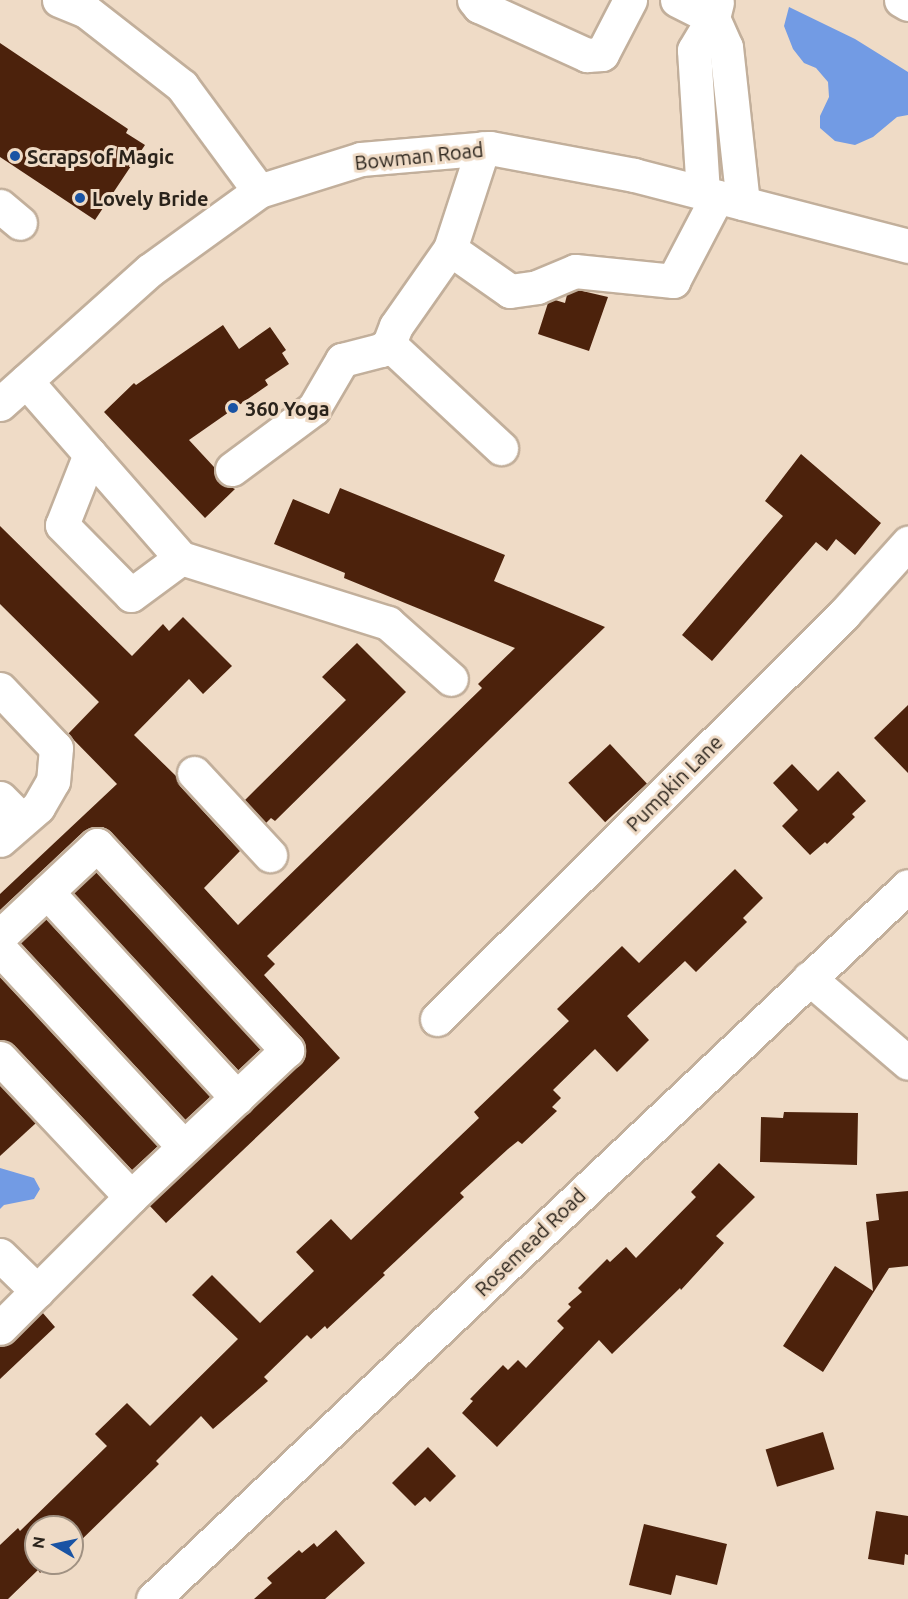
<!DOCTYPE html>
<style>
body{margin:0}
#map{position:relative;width:908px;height:1599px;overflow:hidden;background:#efdbc6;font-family:Ubuntu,sans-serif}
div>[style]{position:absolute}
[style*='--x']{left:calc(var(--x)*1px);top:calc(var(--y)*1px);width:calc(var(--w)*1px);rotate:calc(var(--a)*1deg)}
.water>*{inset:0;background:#729be4}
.building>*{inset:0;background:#4c220c;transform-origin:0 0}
.roads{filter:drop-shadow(2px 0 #c2af9b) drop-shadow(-2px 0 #c2af9b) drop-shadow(0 2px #c2af9b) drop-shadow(0 -2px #c2af9b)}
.minor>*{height:33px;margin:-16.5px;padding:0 16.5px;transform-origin:16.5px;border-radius:16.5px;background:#fff}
.major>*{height:33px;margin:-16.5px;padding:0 16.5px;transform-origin:16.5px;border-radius:16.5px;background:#fff}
.dots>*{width:16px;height:16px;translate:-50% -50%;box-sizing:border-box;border:3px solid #efdbc6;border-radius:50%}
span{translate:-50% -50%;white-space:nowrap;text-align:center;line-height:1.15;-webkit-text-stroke:6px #efdbc6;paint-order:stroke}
.poi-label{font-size:20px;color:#2a231b;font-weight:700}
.left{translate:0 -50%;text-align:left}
.street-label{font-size:20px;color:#2a231b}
.north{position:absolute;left:24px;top:1515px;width:60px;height:60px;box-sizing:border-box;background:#efdbc6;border:2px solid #a09182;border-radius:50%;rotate:279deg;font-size:16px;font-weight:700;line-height:24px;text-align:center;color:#2a231b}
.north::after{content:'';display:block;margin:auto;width:21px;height:27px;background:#1953a4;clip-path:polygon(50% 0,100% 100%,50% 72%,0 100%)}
</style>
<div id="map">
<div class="water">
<div style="clip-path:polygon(789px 7px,855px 39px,908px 72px,908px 115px,897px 117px,873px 137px,855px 145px,835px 141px,820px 128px,820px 116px,829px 97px,828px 82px,816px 68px,804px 63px,793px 49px,784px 26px)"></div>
<div style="clip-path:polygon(0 1168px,34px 1178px,40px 1189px,34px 1199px,4px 1205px,0 1209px)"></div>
</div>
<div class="building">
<div style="clip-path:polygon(0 43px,128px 129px,126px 133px,145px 145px,95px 220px,0 157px)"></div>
<div style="clip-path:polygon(578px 290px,608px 297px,589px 351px,538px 334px,548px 303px,555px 300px,565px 303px,567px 295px)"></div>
<div style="clip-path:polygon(223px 325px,239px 349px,270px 327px,286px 350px,282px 353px,289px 364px,265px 380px,268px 385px,189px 440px,214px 467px,217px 481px,235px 489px,205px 518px,104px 412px,134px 383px,136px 385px)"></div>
<div style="clip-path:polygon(801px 454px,881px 523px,855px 555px,836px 539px,827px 551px,816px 542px,712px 661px,682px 635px,783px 516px,765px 501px)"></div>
<div style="clip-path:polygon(340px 488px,505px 555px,494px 581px,605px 627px,267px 956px,275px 964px,264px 975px,340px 1058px,166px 1223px,149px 1205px,300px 1064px,305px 1055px,305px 1045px,301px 1037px,111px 832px,103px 827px,93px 827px,84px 831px,0 910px,0 894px,117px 784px,68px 734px,99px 702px,0 604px,0 526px,132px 656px,163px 624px,169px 631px,183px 617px,232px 666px,203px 694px,189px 679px,134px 735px,176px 776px,180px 786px,240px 851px,204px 888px,238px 925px,482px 688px,478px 684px,515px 648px,344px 578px,345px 573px,274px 544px,293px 499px,329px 514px)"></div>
<div style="clip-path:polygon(357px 643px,406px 692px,275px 821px,271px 818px,266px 823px,245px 800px,346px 700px,322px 677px)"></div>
<div style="clip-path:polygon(908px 705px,908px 773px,874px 738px)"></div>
<div style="left:610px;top:744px;width:54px;height:57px;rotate:47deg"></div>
<div style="clip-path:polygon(792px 764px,818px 791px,838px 771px,866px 801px,852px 814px,855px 817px,827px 844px,825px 842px,810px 855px,782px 826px,798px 810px,773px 783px)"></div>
<div style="clip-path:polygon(735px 869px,763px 898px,743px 918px,747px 922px,696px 972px,685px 961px,627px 1016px,649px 1040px,617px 1072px,595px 1049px,553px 1090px,561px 1098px,552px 1107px,557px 1111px,522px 1144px,518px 1141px,508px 1149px,460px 1193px,464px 1197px,383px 1273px,385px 1275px,327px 1329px,325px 1326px,311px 1339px,307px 1335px,264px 1377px,268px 1381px,213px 1429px,201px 1416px,156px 1461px,159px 1464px,72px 1549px,72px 1527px,36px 1527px,36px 1563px,50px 1563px,40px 1573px,38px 1570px,8px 1599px,0 1599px,0 1545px,18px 1528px,20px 1531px,107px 1446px,95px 1434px,127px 1403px,150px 1426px,238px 1339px,192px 1295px,212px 1275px,260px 1323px,314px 1271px,296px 1252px,331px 1219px,351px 1240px,479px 1118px,474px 1112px,569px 1021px,557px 1009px,622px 946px,639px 963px)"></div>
<div style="left:96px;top:872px;width:242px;height:31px;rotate:47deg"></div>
<div style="left:46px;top:919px;width:242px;height:35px;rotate:47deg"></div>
<div style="clip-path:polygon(0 977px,158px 1146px,132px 1170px,14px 1045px,0 1040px)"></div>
<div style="clip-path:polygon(0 1085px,36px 1123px,0 1156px)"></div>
<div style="clip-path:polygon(784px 1112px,858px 1113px,857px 1165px,760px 1162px,761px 1117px,783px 1118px)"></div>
<div style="clip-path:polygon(719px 1163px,755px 1197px,716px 1236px,724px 1243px,681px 1290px,680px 1288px,612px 1354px,599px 1340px,497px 1447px,462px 1413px,473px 1401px,470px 1399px,503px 1365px,508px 1370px,518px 1360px,526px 1368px,564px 1328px,557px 1321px,571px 1307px,568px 1304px,582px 1292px,578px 1288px,607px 1259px,610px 1262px,626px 1247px,636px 1258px,696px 1197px,691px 1192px)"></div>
<div style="clip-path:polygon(908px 1191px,908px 1266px,889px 1268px,823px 1372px,783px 1346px,835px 1266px,873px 1291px,866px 1222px,879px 1220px,876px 1194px)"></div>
<div style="clip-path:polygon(42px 1312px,55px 1327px,0 1379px,0 1346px,13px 1341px)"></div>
<div style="left:823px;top:1432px;width:39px;height:60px;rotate:73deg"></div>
<div style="clip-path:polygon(428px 1447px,456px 1476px,430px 1502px,425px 1497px,415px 1506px,392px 1483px)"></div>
<div style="clip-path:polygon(876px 1511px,908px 1516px,908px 1555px,905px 1554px,904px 1565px,868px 1559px)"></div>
<div style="clip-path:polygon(644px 1524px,727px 1544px,717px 1585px,676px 1575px,671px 1595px,629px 1585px)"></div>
<div style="clip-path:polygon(336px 1530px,365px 1563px,325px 1599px,254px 1599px,272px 1583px,267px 1578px,299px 1550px,302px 1553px,314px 1543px,317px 1547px)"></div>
</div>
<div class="roads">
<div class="minor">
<div style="--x:59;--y:0;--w:29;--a:22"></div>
<div style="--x:86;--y:11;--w:122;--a:38"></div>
<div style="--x:182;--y:86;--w:130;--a:53.7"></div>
<div style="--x:474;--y:0;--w:8;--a:50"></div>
<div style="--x:479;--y:6;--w:119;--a:24.4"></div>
<div style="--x:587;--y:55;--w:15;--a:-4"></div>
<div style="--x:602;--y:54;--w:61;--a:-62.6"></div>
<div style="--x:677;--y:0;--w:40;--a:26.6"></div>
<div style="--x:713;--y:18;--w:32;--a:66"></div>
<div style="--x:726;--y:47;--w:157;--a:83.8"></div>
<div style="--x:901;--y:0;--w:8;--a:30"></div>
<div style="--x:703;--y:193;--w:143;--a:-93.6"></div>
<div style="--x:694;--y:50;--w:37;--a:-59"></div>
<div style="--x:713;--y:18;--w:16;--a:-76"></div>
<div style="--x:0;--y:206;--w:26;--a:40"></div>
<div style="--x:450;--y:249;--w:73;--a:35"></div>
<div style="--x:510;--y:291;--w:27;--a:-8"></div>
<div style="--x:537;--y:287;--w:41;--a:-22.8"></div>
<div style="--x:575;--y:271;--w:99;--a:5.8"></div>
<div style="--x:673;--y:281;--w:95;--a:-62.4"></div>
<div style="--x:389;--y:344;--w:153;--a:42.9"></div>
<div style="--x:26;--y:381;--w:235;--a:48.8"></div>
<div style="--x:181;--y:558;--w:217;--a:17.4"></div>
<div style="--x:388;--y:623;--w:84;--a:41.6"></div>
<div style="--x:90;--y:454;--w:76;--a:111.5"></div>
<div style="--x:62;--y:525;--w:98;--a:45.4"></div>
<div style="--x:131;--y:595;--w:62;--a:-36.5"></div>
<div style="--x:232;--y:469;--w:102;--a:-36.6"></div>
<div style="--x:314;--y:408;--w:56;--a:-59.7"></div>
<div style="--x:342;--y:360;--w:40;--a:-14.4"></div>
<div style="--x:381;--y:350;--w:10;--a:-37"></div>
<div style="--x:389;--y:344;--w:19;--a:-69"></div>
<div style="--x:396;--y:326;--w:94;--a:-55"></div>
<div style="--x:450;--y:249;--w:106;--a:-71.9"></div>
<div style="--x:0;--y:689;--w:81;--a:46.5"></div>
<div style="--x:56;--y:748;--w:33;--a:95"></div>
<div style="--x:53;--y:781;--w:30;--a:120"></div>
<div style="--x:38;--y:807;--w:50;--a:139"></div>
<div style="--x:194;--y:773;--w:112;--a:47.2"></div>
<div style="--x:0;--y:798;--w:31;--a:45"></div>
<div style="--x:47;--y:892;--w:280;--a:47.3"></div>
<div style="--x:0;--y:936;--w:133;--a:-43.2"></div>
<div style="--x:97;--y:845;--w:280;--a:47.2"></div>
<div style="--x:287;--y:1050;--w:214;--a:136.7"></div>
<div style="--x:0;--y:949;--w:270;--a:47.1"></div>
<div style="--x:809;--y:978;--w:130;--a:40.6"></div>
<div style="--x:437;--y:1019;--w:574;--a:-44.86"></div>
<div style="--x:844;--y:614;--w:96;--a:-48"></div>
<div style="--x:0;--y:1058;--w:191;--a:46.7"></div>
<div style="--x:131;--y:1197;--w:185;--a:135"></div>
<div style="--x:0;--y:1255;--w:52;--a:44.2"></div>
<div style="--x:153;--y:1599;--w:1038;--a:-43.36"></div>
</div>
<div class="major">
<div style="--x:0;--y:404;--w:201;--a:-41.8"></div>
<div style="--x:150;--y:270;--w:135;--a:-35.9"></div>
<div style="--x:259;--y:191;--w:107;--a:-17.4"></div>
<div style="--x:361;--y:159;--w:129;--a:-4.9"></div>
<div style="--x:490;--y:148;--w:147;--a:10.6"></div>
<div style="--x:634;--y:175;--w:283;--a:14.5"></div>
</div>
</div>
<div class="dots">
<div style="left:15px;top:156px;background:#1953a4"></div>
<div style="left:80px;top:198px;background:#1953a4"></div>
<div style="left:233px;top:408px;background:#1953a4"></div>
</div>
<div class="poi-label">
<span class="left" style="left:27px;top:156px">Scraps of Magic</span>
<span class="left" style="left:92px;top:198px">Lovely Bride</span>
<span class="left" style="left:245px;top:408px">360 Yoga</span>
</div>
<div class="street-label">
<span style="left:419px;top:156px;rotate:-6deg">Bowman Road</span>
<span style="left:674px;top:783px;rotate:-45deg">Pumpkin Lane</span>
<span style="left:530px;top:1242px;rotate:-44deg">Rosemead Road</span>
</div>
<div class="north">N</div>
</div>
